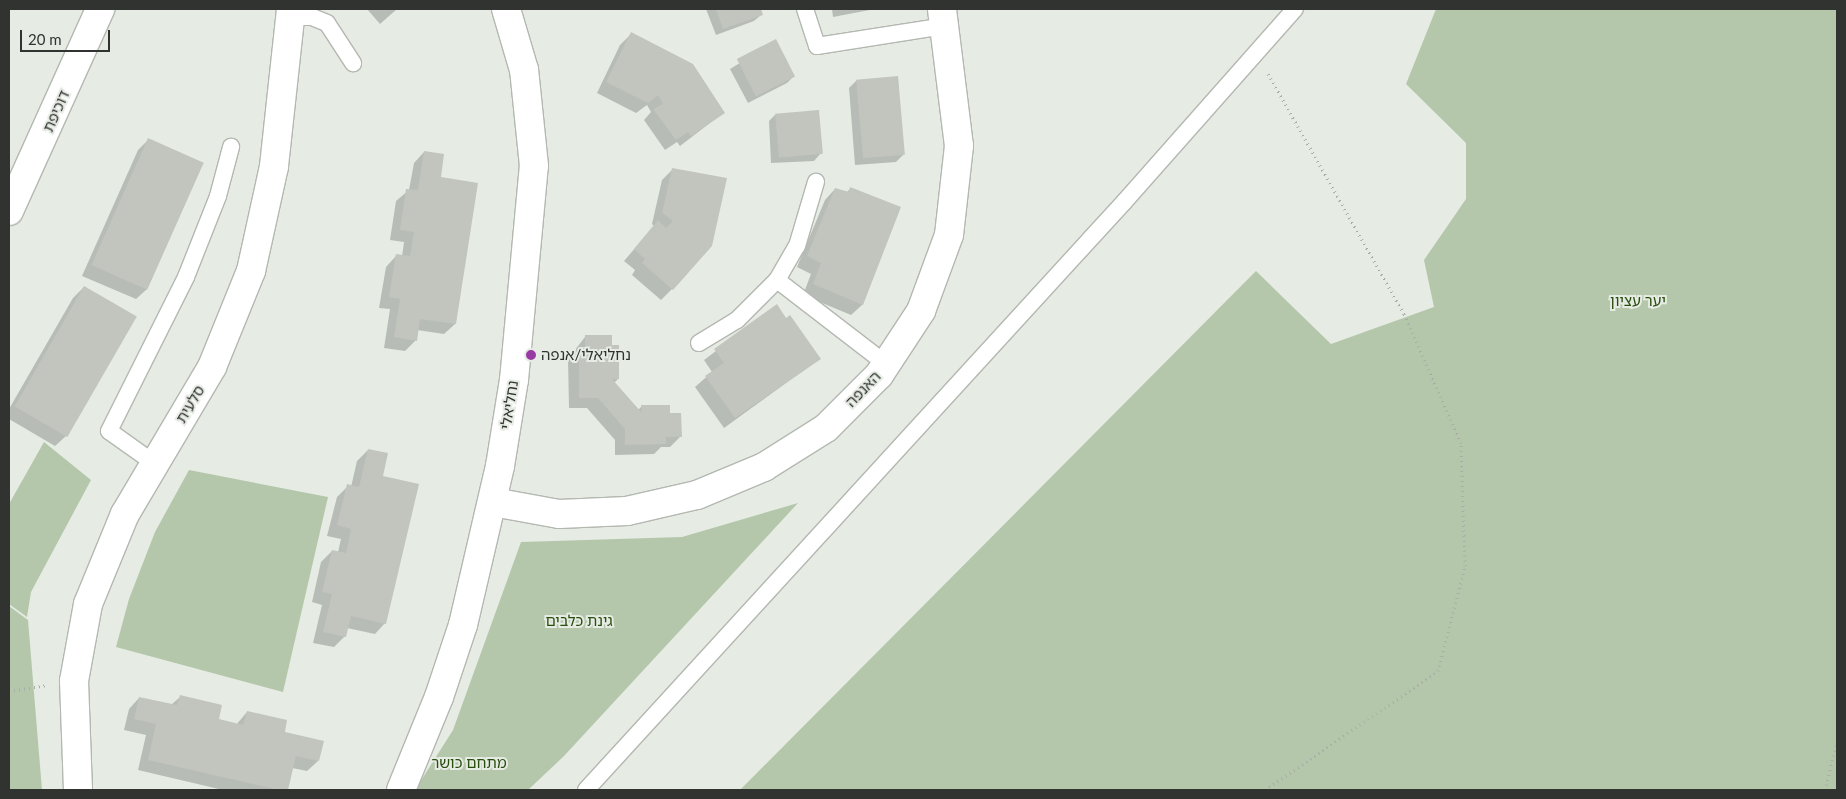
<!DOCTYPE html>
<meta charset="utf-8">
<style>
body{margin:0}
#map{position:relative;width:1846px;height:799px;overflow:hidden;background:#e6ebe4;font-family:Lato,"Noto Sans Hebrew",sans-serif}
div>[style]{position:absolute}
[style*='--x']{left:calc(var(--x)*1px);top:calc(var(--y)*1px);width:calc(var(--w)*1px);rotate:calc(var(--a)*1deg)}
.green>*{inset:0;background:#b4c7ab}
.shadow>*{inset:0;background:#0003}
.building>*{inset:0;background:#c1c5be;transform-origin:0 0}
.path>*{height:3px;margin-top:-1.5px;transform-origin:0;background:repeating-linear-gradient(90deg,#a9ada8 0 1px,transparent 0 5px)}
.roads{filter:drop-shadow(1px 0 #b3b8b1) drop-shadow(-1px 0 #b3b8b1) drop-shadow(0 1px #b3b8b1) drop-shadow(0 -1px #b3b8b1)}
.lane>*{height:16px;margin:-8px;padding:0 8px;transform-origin:8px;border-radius:8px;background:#fff}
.street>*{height:28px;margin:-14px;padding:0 14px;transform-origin:14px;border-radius:14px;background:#fff}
.secondary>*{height:28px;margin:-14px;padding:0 14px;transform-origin:14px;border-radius:14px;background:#fff}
.dots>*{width:14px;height:14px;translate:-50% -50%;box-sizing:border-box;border:2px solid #e6ebe4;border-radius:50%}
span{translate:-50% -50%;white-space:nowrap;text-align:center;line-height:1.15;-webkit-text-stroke:4px #e6ebe4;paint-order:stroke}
.street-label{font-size:15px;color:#313331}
.park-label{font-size:15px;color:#294f0f}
.poi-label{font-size:15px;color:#313331}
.left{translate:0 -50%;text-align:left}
.frame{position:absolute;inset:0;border:10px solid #313331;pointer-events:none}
.scale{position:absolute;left:20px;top:30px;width:90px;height:22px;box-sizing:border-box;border:2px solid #313331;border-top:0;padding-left:6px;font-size:15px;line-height:18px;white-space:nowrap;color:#313331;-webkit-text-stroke:4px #e6ebe4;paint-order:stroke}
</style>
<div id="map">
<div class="green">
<div style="clip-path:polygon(1436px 9px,1837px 9px,1837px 790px,740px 790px,1256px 271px,1331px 344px,1434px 307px,1424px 260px,1466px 199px,1466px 143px,1406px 84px)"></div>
<div style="clip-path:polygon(44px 442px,91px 480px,31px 592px,27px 617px,9px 604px,9px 504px)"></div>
<div style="clip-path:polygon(189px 470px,328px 497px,283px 692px,116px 647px,129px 599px,155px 532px)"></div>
<div style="clip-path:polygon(798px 503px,564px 756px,528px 790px,415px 790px,453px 730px,521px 542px,682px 537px)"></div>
<div style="clip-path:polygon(9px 606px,28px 620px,42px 790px,9px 790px)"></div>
</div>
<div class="shadow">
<div style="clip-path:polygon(367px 9px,397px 9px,380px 24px)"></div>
<div style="clip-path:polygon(706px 9px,760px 9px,762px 14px,754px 21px,716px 35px)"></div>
<div style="clip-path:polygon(832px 9px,875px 9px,833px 17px)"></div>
<div style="clip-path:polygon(631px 34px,723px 113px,680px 146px,677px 142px,665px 150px,644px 120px,651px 112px,647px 105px,636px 113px,597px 93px,620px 45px)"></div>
<div style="clip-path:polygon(776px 41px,794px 76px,787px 83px,748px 103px,730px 69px)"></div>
<div style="clip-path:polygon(897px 77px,903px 155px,896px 162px,855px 165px,849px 88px,856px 81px)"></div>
<div style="clip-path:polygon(776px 114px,821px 153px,814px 161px,771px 163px,769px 121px)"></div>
<div style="clip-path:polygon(148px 140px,202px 164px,147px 289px,136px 299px,82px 276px,138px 150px)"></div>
<div style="clip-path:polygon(424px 152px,440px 178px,455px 324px,444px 334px,417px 330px,416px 340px,405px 351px,384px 348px,390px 309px,379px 308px,386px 267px,396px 256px,402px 257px,404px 242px,390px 240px,396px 201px,409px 190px,414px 163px)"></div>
<div style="clip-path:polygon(673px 169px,725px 179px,672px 289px,661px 300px,632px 275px,635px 270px,624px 261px,654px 226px,652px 224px,662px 180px)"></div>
<div style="clip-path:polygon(851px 188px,899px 208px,862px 305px,851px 315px,803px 295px,811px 274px,797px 267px,825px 200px,835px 189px,847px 192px)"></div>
<div style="clip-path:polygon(84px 287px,66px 436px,55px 446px,9px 419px,9px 409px,73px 298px)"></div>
<div style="clip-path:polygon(776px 306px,819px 359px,724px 428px,695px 387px,712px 372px,704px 360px)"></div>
<div style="clip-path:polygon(585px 337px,618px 379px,614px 383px,638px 410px,642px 406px,669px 414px,680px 437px,670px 447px,661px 447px,654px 454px,615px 455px,615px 440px,587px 408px,569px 408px,568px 359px)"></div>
<div style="clip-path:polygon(368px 450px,381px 477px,385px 623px,375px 634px,347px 628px,345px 636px,334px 647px,313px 643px,322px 605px,312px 602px,321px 562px,332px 551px,338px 552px,341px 539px,327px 536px,337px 497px,348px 486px,351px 487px,357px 461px)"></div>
<div style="clip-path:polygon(180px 697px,217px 720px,236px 725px,247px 712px,283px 733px,318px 761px,307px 771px,292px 768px,287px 790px,223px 790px,138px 770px,146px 735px,124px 730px,129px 709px,139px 698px,171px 705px)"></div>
</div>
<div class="building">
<div style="clip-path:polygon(716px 9px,761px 9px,763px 15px,723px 29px)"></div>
<div style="clip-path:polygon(631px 32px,693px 64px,725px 113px,691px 136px,688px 132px,676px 140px,653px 109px,663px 104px,658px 95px,648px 103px,606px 82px)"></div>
<div style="left:776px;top:39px;width:42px;height:44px;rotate:63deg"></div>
<div style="left:898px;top:76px;width:79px;height:42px;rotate:85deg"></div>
<div style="left:819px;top:110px;width:44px;height:44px;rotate:85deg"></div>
<div style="left:148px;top:138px;width:61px;height:139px;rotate:24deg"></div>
<div style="clip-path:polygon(424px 151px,444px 154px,441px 177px,478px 183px,456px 324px,420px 319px,417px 341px,394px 337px,400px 299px,389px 297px,396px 254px,410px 256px,414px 232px,400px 230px,406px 189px,418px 190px)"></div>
<div style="clip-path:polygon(672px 168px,727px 178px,712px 246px,673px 290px,642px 263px,645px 259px,634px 249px,658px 220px,666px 228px,673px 221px,662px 213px)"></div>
<div style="clip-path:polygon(850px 187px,901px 207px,863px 305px,813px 284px,821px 263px,807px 256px,835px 188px,849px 192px)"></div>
<div style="left:84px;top:286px;width:61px;height:139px;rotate:30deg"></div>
<div style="clip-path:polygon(777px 304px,786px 318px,790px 315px,821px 359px,735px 418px,705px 376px,724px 363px,714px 349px)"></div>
<div style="clip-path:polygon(585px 335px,612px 335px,612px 345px,619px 345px,619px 379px,612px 379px,642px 413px,641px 405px,670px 405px,670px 413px,681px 413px,682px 437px,666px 437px,666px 444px,625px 445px,625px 429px,598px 398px,579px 398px,579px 347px,585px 347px)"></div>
<div style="clip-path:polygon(368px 449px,388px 453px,383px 476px,419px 484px,386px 624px,351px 616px,346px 637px,323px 632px,332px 594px,322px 592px,332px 550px,346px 553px,351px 529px,337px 525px,347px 484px,359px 487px)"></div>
<div style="clip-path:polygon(180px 695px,222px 705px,219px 719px,243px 725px,247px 711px,287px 720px,285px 732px,324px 741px,319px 761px,296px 756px,288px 790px,279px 790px,148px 760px,156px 724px,134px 719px,139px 697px,177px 705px)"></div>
</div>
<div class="path">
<div style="--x:9;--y:691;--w:37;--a:-9"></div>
<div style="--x:1265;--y:790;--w:210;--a:-34.5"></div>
<div style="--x:1438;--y:671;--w:108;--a:-75.6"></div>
<div style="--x:1465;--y:566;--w:123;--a:-91.9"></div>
<div style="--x:1461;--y:443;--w:141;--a:-113.8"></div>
<div style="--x:1404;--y:314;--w:276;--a:-119.5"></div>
<div style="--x:1825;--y:790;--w:50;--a:-76.2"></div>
</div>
<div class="roads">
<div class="lane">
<div style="--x:805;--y:9;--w:39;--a:72"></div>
<div style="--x:817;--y:46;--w:130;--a:-8.9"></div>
<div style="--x:290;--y:17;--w:22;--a:0"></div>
<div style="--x:312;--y:17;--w:16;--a:22"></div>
<div style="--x:327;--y:23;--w:48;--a:57"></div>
<div style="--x:777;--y:280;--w:138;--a:37.6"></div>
<div style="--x:699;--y:343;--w:44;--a:-31.2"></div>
<div style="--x:737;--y:320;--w:57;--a:-45"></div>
<div style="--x:777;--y:280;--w:39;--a:-60"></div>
<div style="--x:797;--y:246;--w:67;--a:-73.5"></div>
<div style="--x:154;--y:463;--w:55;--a:-144.6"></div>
<div style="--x:109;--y:431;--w:172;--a:-63.4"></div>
<div style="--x:186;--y:277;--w:87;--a:-68.4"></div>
<div style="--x:218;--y:196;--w:51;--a:-75.1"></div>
<div style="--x:586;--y:790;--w:798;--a:-47.54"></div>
<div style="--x:1125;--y:201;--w:256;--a:-48.5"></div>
</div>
<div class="street">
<div style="--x:493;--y:502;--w:67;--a:10.3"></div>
<div style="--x:559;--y:514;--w:68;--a:-2.5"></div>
<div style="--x:627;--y:511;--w:72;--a:-12.9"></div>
<div style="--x:697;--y:495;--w:73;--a:-22.7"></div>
<div style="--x:764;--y:467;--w:73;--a:-32.2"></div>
<div style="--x:826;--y:428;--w:75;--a:-45"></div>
<div style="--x:879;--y:375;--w:77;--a:-56.7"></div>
<div style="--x:921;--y:311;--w:81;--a:-69.8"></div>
<div style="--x:949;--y:235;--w:90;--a:-83.6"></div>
<div style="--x:959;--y:146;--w:138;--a:-97.1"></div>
<div style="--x:78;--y:790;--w:109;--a:-92.1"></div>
<div style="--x:74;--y:681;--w:78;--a:-79.7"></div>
<div style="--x:88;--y:604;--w:97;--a:-67.7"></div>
<div style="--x:125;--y:514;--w:171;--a:-59.4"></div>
<div style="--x:212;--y:367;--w:104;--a:-67.9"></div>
<div style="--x:251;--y:271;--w:107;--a:-77.6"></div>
<div style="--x:274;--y:166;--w:158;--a:-83.8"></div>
<div style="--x:401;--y:790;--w:100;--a:-67.8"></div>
<div style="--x:439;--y:697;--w:76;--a:-71.6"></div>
<div style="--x:463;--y:625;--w:163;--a:-76.9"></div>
<div style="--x:500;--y:466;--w:87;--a:-80.8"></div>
<div style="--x:514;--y:380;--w:215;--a:-84.7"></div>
<div style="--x:534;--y:166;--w:97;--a:-95.9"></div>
<div style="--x:524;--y:70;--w:64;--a:-106.4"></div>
</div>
<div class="secondary">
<div style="--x:9;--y:211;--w:222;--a:-65.7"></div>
</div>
</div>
<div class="dots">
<div style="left:531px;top:355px;background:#983aa3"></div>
</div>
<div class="street-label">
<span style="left:56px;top:111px;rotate:-66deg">דוכיפת</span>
<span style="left:863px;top:389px;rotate:-46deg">האנפה</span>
<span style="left:190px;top:404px;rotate:-59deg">סלעית</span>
<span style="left:509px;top:405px;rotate:-81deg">נחליאלי</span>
</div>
<div class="park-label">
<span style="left:1638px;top:301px">יער עציון</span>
<span style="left:579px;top:621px">גינת כלבים</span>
<span style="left:469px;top:763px">מתחם כושר</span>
</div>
<div class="poi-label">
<span class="left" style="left:541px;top:355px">נחליאלי/אנפה</span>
</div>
<div class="frame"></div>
<div class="scale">20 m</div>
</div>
